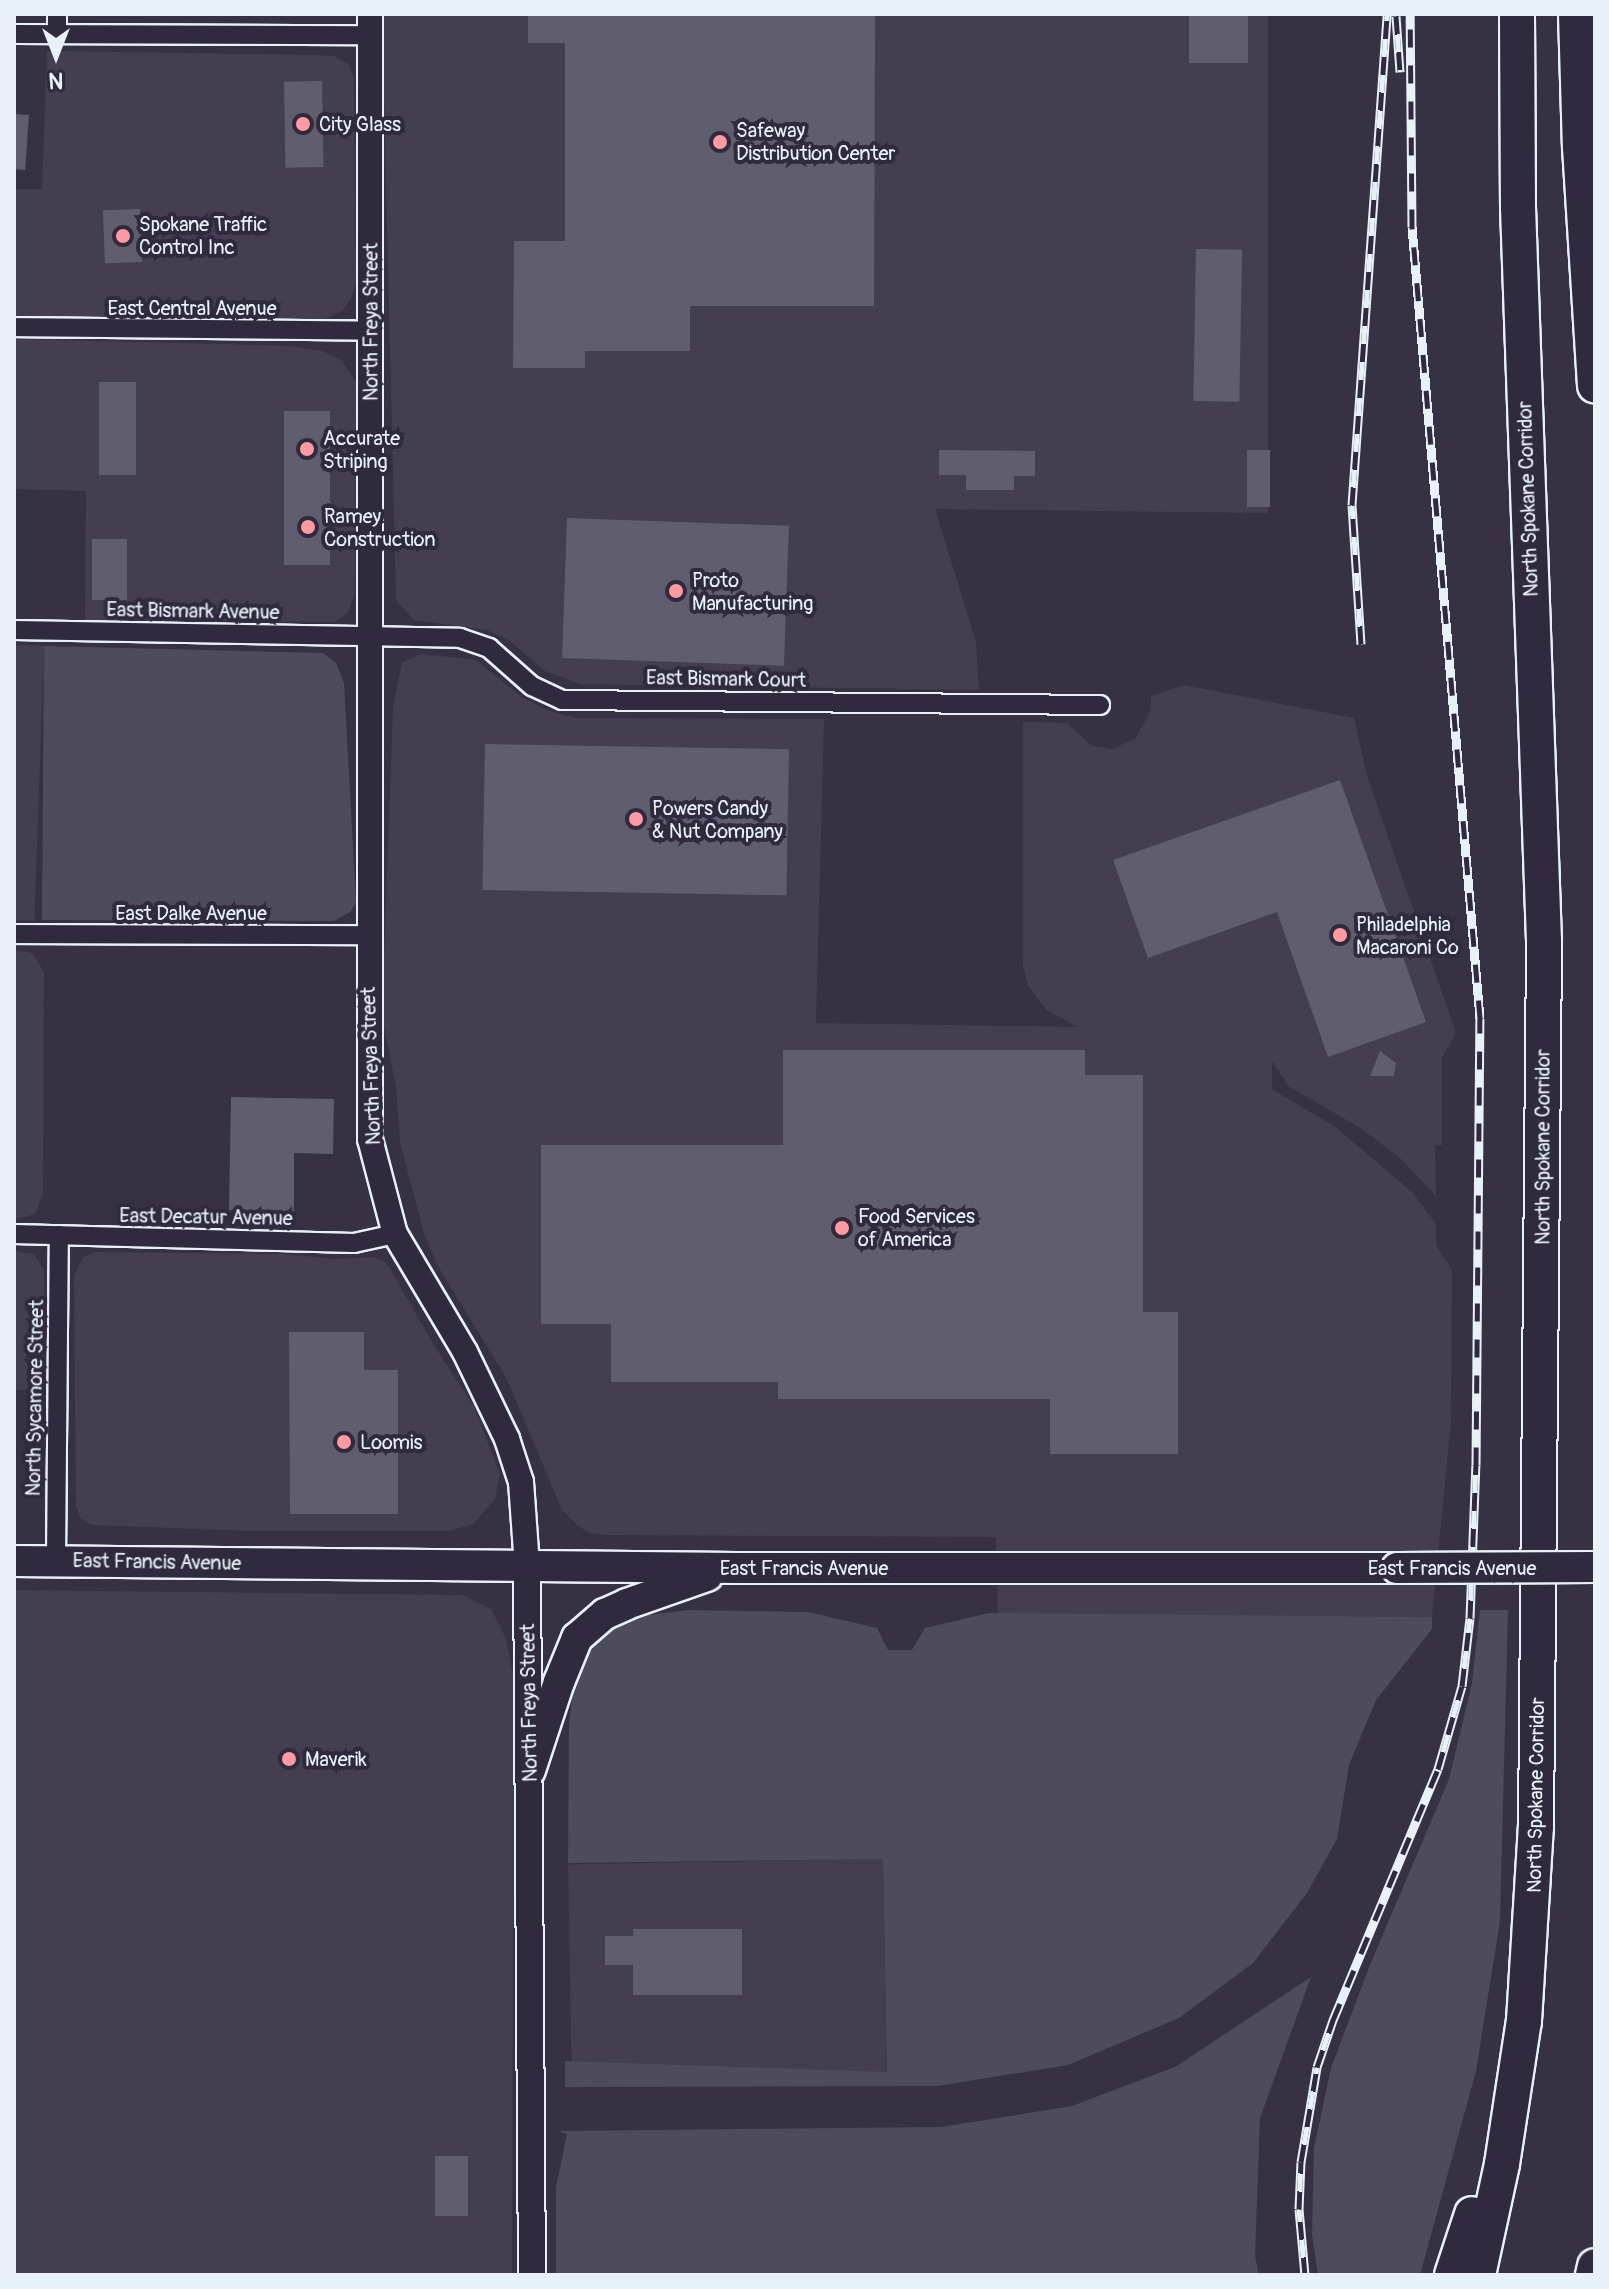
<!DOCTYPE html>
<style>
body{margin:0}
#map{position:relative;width:1609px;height:2289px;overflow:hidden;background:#363244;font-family:Pangolin,sans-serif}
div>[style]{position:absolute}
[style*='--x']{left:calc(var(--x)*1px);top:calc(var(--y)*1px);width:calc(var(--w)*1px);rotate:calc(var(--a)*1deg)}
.built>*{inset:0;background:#433f51;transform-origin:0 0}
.green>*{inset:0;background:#4d4b5c}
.building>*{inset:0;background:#605e6e;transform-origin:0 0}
.roads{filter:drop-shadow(2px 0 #e8f1f8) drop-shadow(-2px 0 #e8f1f8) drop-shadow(0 2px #e8f1f8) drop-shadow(0 -2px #e8f1f8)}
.minor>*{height:18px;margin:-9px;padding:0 9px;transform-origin:9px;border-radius:9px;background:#2f2a3d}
.tertiary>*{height:24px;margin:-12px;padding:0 12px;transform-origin:12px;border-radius:12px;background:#2f2a3d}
.secondary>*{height:26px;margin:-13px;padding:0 13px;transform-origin:13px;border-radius:13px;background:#2f2a3d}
.primary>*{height:30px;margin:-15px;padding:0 15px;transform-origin:15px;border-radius:15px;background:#2f2a3d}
.motorway>*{height:34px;margin:-17px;padding:0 17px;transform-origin:17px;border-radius:17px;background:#2f2a3d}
.rail>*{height:9px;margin-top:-4.5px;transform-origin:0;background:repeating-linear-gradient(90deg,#2f2a3d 0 18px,#e8f1f8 0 36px);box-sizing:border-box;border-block:2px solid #e8f1f8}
.bridges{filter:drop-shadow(2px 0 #e8f1f8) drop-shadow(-2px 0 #e8f1f8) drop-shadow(0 2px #e8f1f8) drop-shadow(0 -2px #e8f1f8)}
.primary-bridge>*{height:30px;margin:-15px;padding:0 15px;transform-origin:15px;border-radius:15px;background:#2f2a3d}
.dots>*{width:22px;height:22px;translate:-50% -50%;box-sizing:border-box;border:4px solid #2f2a3d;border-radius:50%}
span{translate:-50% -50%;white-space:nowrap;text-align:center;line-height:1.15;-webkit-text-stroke:8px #2f2a3d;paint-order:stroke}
.poi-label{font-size:20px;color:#e8f1f8}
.left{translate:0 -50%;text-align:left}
.street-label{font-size:20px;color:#e8f1f8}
.frame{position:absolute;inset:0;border:16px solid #e8f1f8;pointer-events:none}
.north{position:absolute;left:16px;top:16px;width:80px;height:80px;-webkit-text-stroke:6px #2f2a3d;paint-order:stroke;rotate:180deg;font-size:22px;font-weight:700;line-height:32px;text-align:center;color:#e8f1f8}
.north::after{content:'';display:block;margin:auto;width:28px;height:36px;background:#e8f1f8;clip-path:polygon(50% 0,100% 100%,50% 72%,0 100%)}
</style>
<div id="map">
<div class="built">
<div style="clip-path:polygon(382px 14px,1268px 14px,1268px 513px,935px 509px,976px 642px,979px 690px,580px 684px,545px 671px,510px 641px,487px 630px,414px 620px,396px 600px)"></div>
<div style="clip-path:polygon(47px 51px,317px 55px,334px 56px,348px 64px,354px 78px,356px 283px,351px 299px,343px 310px,323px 320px,14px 319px,14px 189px,42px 189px)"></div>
<div style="clip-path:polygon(14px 339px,291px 346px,322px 351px,341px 360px,356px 382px,355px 594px,347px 614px,334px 622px,85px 620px,86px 491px,14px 489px)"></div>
<div style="left:14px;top:645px;width:30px;height:275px;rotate:2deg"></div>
<div style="clip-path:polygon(422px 654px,476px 660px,520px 696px,546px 710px,576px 718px,824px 719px,816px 1023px,1078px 1027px,1046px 1010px,1028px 985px,1023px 966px,1023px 722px,1067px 723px,1092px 746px,1113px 749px,1136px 738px,1150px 712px,1151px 696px,1184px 685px,1354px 718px,1367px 776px,1456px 1033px,1442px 1058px,1442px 1145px,1435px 1146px,1436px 1196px,1401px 1159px,1362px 1129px,1288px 1086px,1272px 1061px,1272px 1089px,1334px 1126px,1412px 1192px,1436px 1224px,1436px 1245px,1452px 1270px,1451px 1421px,1432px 1617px,998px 1615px,996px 1537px,607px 1535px,590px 1533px,578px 1526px,562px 1510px,507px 1379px,439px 1268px,424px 1234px,400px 1142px,396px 1087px,382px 1016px,393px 707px,402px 662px)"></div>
<div style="clip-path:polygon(14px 950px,32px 953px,44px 972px,43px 1193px,35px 1214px,17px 1219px,14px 1219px)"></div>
<div style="clip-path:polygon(14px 1251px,34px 1254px,44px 1270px,44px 1390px,14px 1390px)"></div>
<div style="clip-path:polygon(95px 1252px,285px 1254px,333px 1259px,373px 1257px,386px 1262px,434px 1345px,474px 1407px,500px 1474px,495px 1499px,473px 1524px,449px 1531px,251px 1531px,91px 1525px,81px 1518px,76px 1507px,74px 1276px,83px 1257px)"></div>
<div style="clip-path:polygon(14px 1590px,462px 1595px,491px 1609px,506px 1639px,514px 1680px,512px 2275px,14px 2275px)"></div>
<div style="left:883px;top:1859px;width:214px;height:315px;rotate:89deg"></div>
</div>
<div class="green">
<div style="clip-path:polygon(44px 646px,323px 653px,336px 663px,344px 683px,356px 903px,350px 912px,334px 921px,42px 920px)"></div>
<div style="clip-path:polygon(688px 1610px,808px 1612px,877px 1628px,888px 1650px,912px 1650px,925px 1628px,989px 1613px,1432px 1617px,1432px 1629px,1376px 1700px,1349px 1765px,1337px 1839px,1307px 1893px,1253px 1963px,1179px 2018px,1068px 2065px,938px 2086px,565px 2087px,565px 2061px,887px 2072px,883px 1859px,568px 1863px,569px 1724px,575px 1674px,599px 1635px,634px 1617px)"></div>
<div style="clip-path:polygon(1480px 1610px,1508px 1610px,1500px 1921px,1476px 2071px,1420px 2275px,1318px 2275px,1312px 2235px,1314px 2148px,1331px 2068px,1370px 1965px,1449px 1779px,1472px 1683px)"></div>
<div style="clip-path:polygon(1311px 1977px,1260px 2118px,1255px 2256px,1259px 2275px,556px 2275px,556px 2187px,567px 2134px,559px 2131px,941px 2127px,1072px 2106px,1175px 2067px)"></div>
</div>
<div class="building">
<div style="clip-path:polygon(528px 14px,875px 14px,874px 306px,690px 306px,690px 351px,585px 351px,585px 368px,513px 368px,514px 241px,565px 241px,565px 43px,528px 43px)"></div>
<div style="left:1189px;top:14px;width:59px;height:49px"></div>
<div style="left:322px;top:81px;width:86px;height:38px;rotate:89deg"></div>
<div style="left:14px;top:114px;width:15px;height:55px;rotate:4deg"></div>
<div style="left:140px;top:209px;width:53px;height:37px;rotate:88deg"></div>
<div style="left:1196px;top:249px;width:46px;height:152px;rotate:1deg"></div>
<div style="left:99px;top:382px;width:37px;height:93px"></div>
<div style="left:284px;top:411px;width:46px;height:154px"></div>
<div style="clip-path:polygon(939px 450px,1035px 451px,1035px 476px,1014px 476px,1014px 490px,966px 490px,966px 475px,939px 475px)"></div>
<div style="left:1247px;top:450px;width:23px;height:57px"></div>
<div style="left:567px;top:518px;width:222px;height:140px;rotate:2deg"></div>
<div style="left:92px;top:539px;width:35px;height:61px"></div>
<div style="left:485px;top:744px;width:304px;height:146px;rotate:1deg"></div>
<div style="clip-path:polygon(1340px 780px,1426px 1022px,1328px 1057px,1277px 912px,1148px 958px,1113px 860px)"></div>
<div style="clip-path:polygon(783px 1050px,1085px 1050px,1085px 1075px,1143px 1075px,1143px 1312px,1178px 1312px,1178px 1454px,1050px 1454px,1050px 1399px,778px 1399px,778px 1382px,611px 1382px,611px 1324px,541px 1324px,541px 1145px,783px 1145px)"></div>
<div style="clip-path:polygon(1380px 1051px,1396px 1063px,1394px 1076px,1370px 1076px)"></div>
<div style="clip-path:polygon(231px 1097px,334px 1099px,333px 1154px,294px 1153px,294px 1211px,229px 1210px)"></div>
<div style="clip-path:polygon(289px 1332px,364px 1332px,364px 1370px,398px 1370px,398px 1514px,290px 1514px)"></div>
<div style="clip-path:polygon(633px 1929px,742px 1929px,742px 1995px,633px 1995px,633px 1965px,605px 1965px,605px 1936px,633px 1936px)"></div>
<div style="left:435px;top:2156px;width:33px;height:60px"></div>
</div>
<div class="roads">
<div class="minor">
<div style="--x:57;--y:14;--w:20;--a:90"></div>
<div style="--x:14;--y:34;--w:356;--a:0.2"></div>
<div style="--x:14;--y:327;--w:357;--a:0.6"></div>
<div style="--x:14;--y:630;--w:446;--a:1"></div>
<div style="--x:460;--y:638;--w:31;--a:19"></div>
<div style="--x:489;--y:648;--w:57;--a:41.5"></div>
<div style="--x:532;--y:686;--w:33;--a:25"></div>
<div style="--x:562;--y:700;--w:538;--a:0.53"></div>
<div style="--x:14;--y:934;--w:355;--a:0.2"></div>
<div style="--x:14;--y:1234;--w:340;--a:1.5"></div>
<div style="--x:354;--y:1243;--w:42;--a:-12.4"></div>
<div style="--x:56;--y:1561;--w:326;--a:-89.5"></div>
</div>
<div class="tertiary">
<div style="--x:370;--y:14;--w:1125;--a:90"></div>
<div style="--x:370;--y:1139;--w:98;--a:75.3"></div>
<div style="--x:395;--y:1234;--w:137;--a:59.3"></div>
<div style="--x:465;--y:1352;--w:97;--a:64.2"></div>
<div style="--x:507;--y:1439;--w:45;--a:72"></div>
<div style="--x:521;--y:1482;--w:84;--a:85.9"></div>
</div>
<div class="secondary">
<div style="--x:527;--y:1566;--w:709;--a:89.6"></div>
</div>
<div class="primary">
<div style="--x:14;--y:1561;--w:722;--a:0.56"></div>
<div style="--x:736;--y:1568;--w:661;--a:0"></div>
<div style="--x:530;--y:1770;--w:93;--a:-71.8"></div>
<div style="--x:559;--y:1682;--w:48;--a:-67.8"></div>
<div style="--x:577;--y:1638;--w:37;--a:-41"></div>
<div style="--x:605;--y:1614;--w:24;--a:-24"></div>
<div style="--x:627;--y:1604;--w:85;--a:-19.3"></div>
</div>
<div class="motorway">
<div style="--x:1576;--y:14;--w:133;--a:88.3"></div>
<div style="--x:1580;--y:147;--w:239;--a:86.4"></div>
<div style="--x:1452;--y:2275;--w:64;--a:-71.8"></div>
<div style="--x:1478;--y:2275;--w:114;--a:-77.8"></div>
<div style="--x:1502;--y:2164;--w:145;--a:-81.3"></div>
<div style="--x:1524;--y:2021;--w:194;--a:-86.5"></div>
<div style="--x:1536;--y:1827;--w:886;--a:-89.48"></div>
<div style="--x:1544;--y:941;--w:734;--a:-92.03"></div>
<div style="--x:1518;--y:207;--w:193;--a:-90.3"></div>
<div style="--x:1593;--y:2275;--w:9;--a:-77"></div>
</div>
</div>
<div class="rail">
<div style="--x:1396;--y:16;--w:56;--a:85.9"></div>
<div style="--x:1361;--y:644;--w:139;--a:-93.7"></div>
<div style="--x:1352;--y:505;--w:492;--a:-85.9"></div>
<div style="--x:1305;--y:2275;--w:66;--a:-95.2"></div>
<div style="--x:1299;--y:2209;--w:47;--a:-87.6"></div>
<div style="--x:1301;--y:2162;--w:96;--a:-80.4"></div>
<div style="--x:1317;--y:2067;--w:50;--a:-71.2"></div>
<div style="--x:1333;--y:2020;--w:272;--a:-67.3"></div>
<div style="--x:1438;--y:1769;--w:86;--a:-73.9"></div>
<div style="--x:1462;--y:1686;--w:68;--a:-83.3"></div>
<div style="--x:1470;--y:1618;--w:153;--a:-87.8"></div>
<div style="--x:1476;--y:1465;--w:447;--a:-89.5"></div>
<div style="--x:1480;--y:1018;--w:794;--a:-94.91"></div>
<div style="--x:1412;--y:227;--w:213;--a:-90.5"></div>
</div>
<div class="bridges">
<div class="primary-bridge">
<div style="--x:1397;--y:1568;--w:198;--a:-0.3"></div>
</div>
</div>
<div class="dots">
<div style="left:303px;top:124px;background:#ff9aa2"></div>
<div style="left:720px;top:142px;background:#ff9aa2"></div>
<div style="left:123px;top:236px;background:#ff9aa2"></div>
<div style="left:307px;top:449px;background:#ff9aa2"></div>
<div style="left:308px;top:527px;background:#ff9aa2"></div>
<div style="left:676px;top:591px;background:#ff9aa2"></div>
<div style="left:636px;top:819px;background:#ff9aa2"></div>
<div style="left:1340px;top:935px;background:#ff9aa2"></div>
<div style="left:842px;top:1228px;background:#ff9aa2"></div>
<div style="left:344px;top:1442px;background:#ff9aa2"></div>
<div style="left:289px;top:1759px;background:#ff9aa2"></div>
</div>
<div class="poi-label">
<span class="left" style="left:319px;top:124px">City Glass</span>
<span class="left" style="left:736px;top:142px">Safeway<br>Distribution Center</span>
<span class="left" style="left:139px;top:236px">Spokane Traffic<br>Control Inc</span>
<span class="left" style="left:323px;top:450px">Accurate<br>Striping</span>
<span class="left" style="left:324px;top:528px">Ramey<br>Construction</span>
<span class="left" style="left:692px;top:592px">Proto<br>Manufacturing</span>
<span class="left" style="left:652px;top:820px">Powers Candy<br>&amp; Nut Company</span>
<span class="left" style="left:1356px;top:936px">Philadelphia<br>Macaroni Co</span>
<span class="left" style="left:858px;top:1228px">Food Services<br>of America</span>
<span class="left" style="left:360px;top:1442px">Loomis</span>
<span class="left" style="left:305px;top:1759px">Maverik</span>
</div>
<div class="street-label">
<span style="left:192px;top:308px">East Central Avenue</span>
<span style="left:371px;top:322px;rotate:-90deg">North Freya Street</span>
<span style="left:1528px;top:499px;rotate:-92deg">North Spokane Corridor</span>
<span style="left:193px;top:611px;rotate:1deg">East Bismark Avenue</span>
<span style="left:726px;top:679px;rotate:1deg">East Bismark Court</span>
<span style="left:191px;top:913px">East Dalke Avenue</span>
<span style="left:371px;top:1066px;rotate:-92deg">North Freya Street</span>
<span style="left:1543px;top:1147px;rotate:-90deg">North Spokane Corridor</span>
<span style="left:206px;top:1217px;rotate:1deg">East Decatur Avenue</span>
<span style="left:35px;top:1398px;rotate:-89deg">North Sycamore Street</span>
<span style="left:157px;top:1562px;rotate:1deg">East Francis Avenue</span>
<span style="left:804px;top:1568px">East Francis Avenue</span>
<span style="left:1452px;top:1568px">East Francis Avenue</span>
<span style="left:529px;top:1703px;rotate:-91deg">North Freya Street</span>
<span style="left:1536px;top:1795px;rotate:-89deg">North Spokane Corridor</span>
</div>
<div class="frame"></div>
<div class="north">N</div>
</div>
